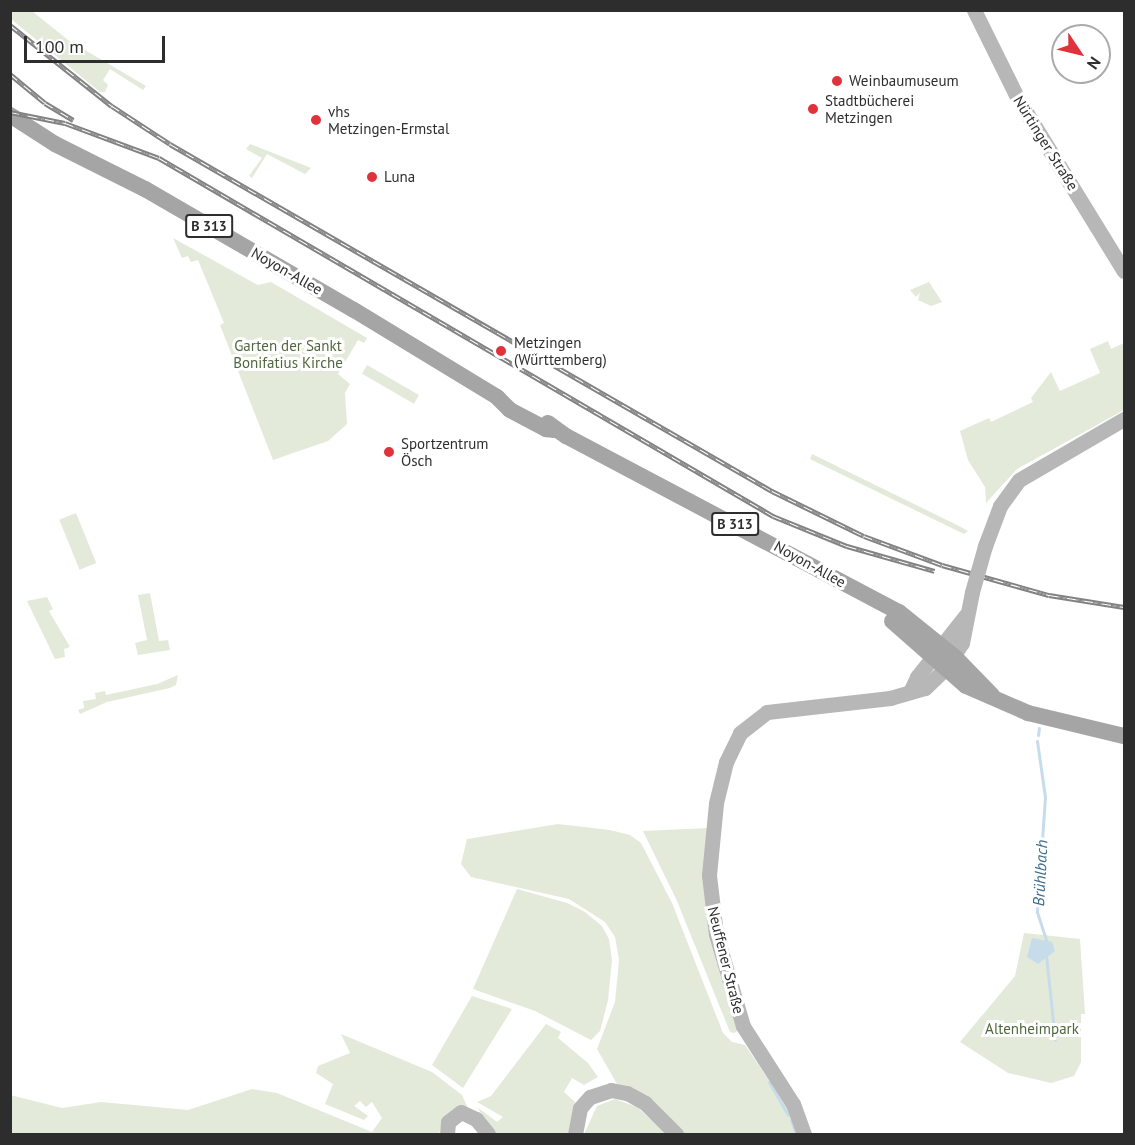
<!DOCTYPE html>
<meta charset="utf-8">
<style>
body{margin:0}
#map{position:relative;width:1135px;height:1145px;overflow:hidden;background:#fff;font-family:"PT Sans",sans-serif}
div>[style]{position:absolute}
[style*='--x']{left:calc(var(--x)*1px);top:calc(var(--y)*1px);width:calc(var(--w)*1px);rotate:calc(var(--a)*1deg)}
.green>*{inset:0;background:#e3eada;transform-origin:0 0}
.water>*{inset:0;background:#c7dcea}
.stream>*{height:3px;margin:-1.5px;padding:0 1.5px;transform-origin:1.5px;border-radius:1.5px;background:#c7dcea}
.secondary>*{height:15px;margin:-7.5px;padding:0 7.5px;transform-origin:7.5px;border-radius:7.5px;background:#b7b7b7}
.primary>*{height:16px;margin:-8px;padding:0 8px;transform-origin:8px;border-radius:8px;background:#a5a5a5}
.rail>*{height:5px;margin-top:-2.5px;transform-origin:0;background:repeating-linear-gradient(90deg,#fff 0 9px,#828282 0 18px);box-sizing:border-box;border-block:2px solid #828282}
.secondary-bridge>*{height:15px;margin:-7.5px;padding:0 7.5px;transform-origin:7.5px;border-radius:7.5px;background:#b7b7b7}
.dots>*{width:16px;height:16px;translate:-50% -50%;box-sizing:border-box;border:3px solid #fff;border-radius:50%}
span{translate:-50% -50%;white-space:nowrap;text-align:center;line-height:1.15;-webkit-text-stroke:6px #fff;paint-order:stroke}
.shield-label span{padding:2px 4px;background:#fff;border:2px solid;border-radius:4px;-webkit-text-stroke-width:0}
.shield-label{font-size:14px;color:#2d2d2d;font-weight:700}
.poi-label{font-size:15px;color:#2d2d2d}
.left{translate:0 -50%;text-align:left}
.street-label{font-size:15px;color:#2d2d2d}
.park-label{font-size:15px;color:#4f673c}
.water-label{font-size:16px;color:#3d6c8d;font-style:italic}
.frame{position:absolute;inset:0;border:12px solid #2d2d2d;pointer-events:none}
.north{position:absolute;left:1051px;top:24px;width:60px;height:60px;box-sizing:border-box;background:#fff;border:2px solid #ababab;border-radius:50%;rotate:125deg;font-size:16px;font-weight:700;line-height:24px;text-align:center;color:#2d2d2d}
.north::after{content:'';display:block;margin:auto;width:21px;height:27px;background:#e1323b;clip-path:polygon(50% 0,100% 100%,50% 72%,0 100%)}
.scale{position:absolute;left:24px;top:36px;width:141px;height:27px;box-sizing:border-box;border:3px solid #2d2d2d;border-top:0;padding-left:8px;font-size:18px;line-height:21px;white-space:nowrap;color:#2d2d2d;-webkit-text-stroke:4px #fff;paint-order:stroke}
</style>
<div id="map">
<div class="green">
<div style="clip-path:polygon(11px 10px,32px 11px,68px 40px,146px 86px,143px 90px,110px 69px,103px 80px,108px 85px,105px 92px,100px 92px,11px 19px)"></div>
<div style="clip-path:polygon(250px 144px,301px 164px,311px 168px,305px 174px,267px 154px,252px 178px,249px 176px,262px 158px,246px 149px)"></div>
<div style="clip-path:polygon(173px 238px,258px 285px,271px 282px,367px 338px,364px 343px,358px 340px,338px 374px,350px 384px,345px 393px,347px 424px,328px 441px,273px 460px,220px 325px,224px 323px,198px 260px,191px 262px,188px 256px,182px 258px)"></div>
<div style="clip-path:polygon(929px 282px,942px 302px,931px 306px,918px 300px,920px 293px,916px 297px,910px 290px)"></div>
<div style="clip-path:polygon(1108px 341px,1111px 349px,1124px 343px,1124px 410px,1017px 469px,986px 503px,985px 487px,968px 460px,960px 431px,989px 418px,991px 422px,1033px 402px,1031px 398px,1051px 372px,1060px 391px,1100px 373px,1090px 349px)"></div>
<div style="left:367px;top:365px;width:60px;height:10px;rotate:30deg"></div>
<div style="clip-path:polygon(812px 454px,959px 526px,968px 531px,964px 534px,810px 459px)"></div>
<div style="left:76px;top:513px;width:54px;height:18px;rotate:68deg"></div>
<div style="clip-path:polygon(150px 593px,159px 641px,168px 640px,170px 650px,138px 655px,135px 643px,147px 640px,138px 595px)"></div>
<div style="clip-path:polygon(47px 597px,53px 609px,49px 611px,70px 647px,64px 649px,65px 657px,55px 659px,27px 601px)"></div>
<div style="clip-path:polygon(178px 675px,176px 685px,170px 688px,107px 702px,80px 714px,78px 710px,84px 708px,83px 701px,96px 699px,95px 693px,105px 691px,106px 695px,157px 684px)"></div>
<div style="clip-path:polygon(558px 824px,610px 830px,630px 835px,641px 843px,672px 903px,723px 1033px,732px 1042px,745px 1045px,788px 1108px,799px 1134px,684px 1134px,646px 1096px,617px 1084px,597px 1049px,615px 1002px,619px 960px,615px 937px,605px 922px,569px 899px,471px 877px,461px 864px,467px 839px)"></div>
<div style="clip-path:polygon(708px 828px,704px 874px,739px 1030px,734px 1033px,730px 1032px,677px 901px,643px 831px)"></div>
<div style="clip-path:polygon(517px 889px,567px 903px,585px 912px,602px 926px,609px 939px,612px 960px,608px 1000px,600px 1031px,591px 1040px,535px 1011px,473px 989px)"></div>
<div style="clip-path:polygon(1024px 933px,1080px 939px,1085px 1014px,1081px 1014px,1081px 1062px,1074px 1076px,1051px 1083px,1008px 1073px,960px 1042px,1015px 976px)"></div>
<div style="clip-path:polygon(472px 996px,512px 1009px,463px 1088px,432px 1065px)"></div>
<div style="clip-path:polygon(546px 1024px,561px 1032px,558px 1038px,588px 1063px,598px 1077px,584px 1085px,572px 1078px,564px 1092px,575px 1102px,568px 1134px,495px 1134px,477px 1107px,497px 1122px,503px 1117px,477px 1102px,491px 1096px)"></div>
<div style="clip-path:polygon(341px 1034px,432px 1072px,462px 1095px,468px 1108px,444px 1117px,439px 1134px,11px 1134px,10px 1095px,62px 1108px,101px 1102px,188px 1110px,252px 1089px,277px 1093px,372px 1132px,382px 1118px,372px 1102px,366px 1107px,360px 1101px,354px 1106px,368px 1116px,364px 1120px,325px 1104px,333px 1084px,316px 1073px,318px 1066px,350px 1053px)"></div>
<div style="clip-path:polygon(615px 1099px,637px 1107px,667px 1134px,584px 1134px,597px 1106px)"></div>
</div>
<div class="water">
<div style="clip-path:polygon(1032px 938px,1052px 942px,1055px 951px,1038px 964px,1027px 957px)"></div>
</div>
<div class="stream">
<div style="--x:1038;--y:735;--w:7;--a:-82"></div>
<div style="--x:1037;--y:741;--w:57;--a:81.9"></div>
<div style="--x:1045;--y:797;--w:115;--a:94"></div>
<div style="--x:1037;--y:912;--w:33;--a:72"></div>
<div style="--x:1046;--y:955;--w:85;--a:84"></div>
<div style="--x:769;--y:1082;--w:38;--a:60"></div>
<div style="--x:791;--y:1120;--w:15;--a:70"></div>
</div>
<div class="secondary">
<div style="--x:974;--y:10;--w:99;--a:63.7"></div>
<div style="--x:1018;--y:99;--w:202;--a:58.4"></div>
<div style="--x:985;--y:546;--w:43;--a:-69.4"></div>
<div style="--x:1000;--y:506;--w:32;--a:-54"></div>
<div style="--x:1019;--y:480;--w:121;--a:-30.2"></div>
<div style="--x:910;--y:692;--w:17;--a:-65"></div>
<div style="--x:917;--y:677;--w:79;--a:-51.7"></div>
<div style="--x:447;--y:1134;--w:12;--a:-85"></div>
<div style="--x:448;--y:1122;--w:16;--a:-38"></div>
<div style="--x:461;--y:1112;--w:17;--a:25"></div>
<div style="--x:476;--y:1119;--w:19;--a:51"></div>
<div style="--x:575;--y:1134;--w:26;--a:-79"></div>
<div style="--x:580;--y:1108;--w:15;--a:-48"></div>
<div style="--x:590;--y:1097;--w:22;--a:-18"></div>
<div style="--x:611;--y:1090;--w:16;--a:11"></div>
<div style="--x:627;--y:1093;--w:21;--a:29"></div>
<div style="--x:645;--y:1103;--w:44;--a:45"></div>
<div style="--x:804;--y:1134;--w:32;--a:-110"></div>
<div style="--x:793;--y:1104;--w:93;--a:-122.7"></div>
<div style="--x:743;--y:1026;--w:96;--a:-106.4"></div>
<div style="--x:716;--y:934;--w:59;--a:-96.8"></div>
<div style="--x:709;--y:875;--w:72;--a:-84.4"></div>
<div style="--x:716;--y:803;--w:42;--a:-76.3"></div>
<div style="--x:726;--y:762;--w:32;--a:-64"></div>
<div style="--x:740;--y:733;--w:34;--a:-38"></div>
<div style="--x:767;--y:712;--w:124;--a:-6.5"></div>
<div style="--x:890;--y:698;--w:36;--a:-16"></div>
<div style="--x:925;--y:688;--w:28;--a:-44"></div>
<div style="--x:945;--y:669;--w:31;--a:-57"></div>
<div style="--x:962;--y:643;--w:52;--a:-78.9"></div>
</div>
<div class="primary">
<div style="--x:10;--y:115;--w:54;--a:32.8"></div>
<div style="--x:55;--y:144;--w:101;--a:26.6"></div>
<div style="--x:145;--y:189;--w:241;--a:30.1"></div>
<div style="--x:354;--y:310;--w:167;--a:31.3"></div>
<div style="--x:497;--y:397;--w:18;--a:45"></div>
<div style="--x:510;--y:410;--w:41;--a:27.8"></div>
<div style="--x:546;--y:429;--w:8;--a:7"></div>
<div style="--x:548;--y:423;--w:22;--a:36"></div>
<div style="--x:566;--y:436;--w:377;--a:27.9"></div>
<div style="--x:899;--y:612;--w:72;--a:38.8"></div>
<div style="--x:955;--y:657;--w:53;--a:45.8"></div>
<div style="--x:892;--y:621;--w:98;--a:41.3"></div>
<div style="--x:966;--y:686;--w:68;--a:23.5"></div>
<div style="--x:1028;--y:713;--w:99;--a:13.5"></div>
</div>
<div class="rail">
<div style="--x:10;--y:25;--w:130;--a:38.5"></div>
<div style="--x:112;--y:106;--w:69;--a:33.2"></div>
<div style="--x:170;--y:144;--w:695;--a:29.96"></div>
<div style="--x:772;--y:491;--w:102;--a:26.1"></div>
<div style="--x:864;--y:536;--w:83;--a:20.4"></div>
<div style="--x:942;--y:565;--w:111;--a:15.7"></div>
<div style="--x:1049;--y:595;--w:76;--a:9.1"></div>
<div style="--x:10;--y:74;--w:45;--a:39.6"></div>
<div style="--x:45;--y:103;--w:33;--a:31"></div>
<div style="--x:10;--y:112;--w:56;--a:11.3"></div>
<div style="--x:65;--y:123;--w:100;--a:20.4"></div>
<div style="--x:159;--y:158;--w:711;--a:30.24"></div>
<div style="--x:773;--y:516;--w:80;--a:22.1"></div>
<div style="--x:847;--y:546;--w:91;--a:15.9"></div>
</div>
<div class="secondary-bridge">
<div style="--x:972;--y:592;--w:48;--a:-74.2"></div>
</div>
<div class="dots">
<div style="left:837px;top:81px;background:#e1323b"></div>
<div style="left:813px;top:109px;background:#e1323b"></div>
<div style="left:316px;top:120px;background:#e1323b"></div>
<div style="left:372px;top:177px;background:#e1323b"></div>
<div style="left:501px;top:351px;background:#e1323b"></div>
<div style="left:389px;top:452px;background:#e1323b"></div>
</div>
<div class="shield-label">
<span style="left:209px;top:226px">B 313</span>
<span style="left:735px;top:524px">B 313</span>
</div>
<div class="poi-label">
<span class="left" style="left:849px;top:81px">Weinbaumuseum</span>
<span class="left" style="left:825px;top:109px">Stadtbücherei<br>Metzingen</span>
<span class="left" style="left:328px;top:120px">vhs<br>Metzingen-Ermstal</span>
<span class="left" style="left:384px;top:177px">Luna</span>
<span class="left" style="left:514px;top:351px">Metzingen<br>(Württemberg)</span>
<span class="left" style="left:401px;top:452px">Sportzentrum<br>Ösch</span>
</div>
<div class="street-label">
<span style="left:1046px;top:143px;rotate:58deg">Nürtinger Straße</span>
<span style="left:287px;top:271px;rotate:30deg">Noyon-Allee</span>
<span style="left:810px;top:564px;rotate:29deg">Noyon-Allee</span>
<span style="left:726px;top:960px;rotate:76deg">Neuffener Straße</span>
</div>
<div class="park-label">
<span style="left:288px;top:354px">Garten der Sankt<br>Bonifatius Kirche</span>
<span style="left:1032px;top:1029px">Altenheimpark</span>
</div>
<div class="water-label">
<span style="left:1040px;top:873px;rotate:-87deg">Brühlbach</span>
</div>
<div class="frame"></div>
<div class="north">N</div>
<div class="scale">100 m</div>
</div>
